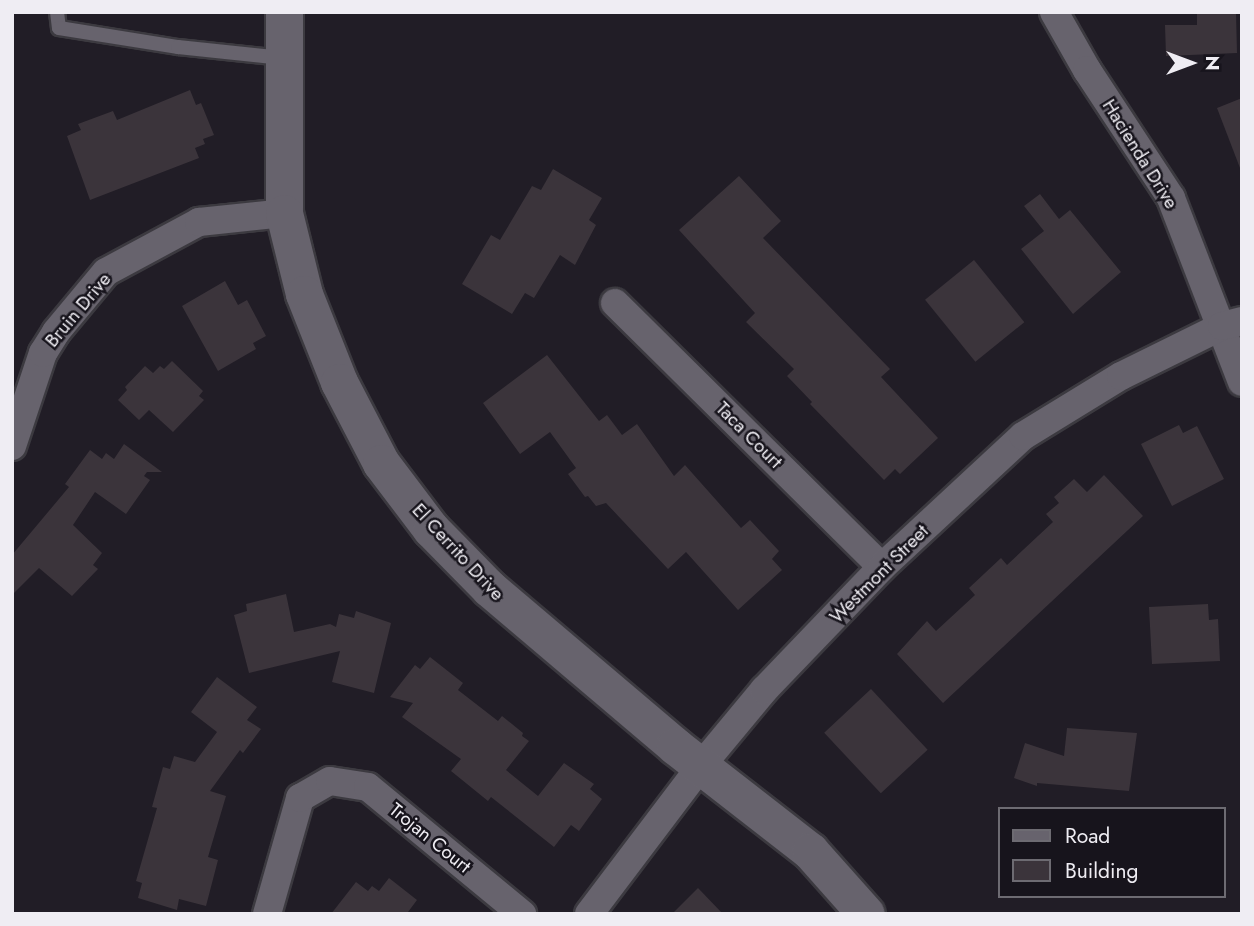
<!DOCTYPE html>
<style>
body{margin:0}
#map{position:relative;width:1254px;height:926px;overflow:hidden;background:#211d26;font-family:Jost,sans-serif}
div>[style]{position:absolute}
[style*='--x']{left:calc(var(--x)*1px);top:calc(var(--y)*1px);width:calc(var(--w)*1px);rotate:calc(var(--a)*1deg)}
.building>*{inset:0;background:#3b343b;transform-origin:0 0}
.roads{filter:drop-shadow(2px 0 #3c3a40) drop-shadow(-2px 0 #3c3a40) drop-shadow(0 2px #3c3a40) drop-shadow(0 -2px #3c3a40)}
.service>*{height:14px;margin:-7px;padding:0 7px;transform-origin:7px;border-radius:7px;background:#67636d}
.minor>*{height:28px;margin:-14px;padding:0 14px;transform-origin:14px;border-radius:14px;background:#67636d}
.tertiary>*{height:37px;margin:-18.5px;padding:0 18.5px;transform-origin:18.5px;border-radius:18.5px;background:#67636d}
span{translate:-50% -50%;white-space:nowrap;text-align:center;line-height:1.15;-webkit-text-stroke:5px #17141c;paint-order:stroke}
.street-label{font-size:19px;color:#efedf3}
.frame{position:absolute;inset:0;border:14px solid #efedf3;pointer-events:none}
.legend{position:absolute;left:998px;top:807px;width:228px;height:91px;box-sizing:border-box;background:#17141c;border:2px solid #6d6b72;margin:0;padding:9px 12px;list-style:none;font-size:21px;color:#efedf3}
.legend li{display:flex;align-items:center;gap:14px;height:35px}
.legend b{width:35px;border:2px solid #6d6b72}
.north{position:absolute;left:1156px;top:28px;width:70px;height:70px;-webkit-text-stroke:5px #17141c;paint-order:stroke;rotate:90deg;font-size:19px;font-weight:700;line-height:28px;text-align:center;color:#efedf3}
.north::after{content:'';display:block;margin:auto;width:24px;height:32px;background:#efedf3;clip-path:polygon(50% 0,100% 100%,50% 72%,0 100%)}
</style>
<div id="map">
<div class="building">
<div style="clip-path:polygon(1197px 12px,1236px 12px,1237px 53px,1166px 56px,1165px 25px,1197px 25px)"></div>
<div style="clip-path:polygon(190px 90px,196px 105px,201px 103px,214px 135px,203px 139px,205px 144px,195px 148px,199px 158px,90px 200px,67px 136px,81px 130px,78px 124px,113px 111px,117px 120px)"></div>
<div style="clip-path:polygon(1242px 98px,1242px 167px,1240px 168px,1217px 108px)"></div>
<div style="clip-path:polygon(553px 169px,602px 198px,589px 220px,596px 225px,575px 265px,560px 255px,534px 298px,525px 293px,512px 314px,462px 284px,491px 235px,500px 240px,532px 186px,541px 190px)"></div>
<div style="clip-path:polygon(739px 176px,781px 221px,763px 238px,890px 369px,881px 377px,938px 438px,900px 474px,895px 469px,884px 480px,810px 404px,812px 402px,787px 376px,794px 369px,746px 322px,755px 313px,679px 230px)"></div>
<div style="clip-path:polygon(1040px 194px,1059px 219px,1070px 210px,1121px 272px,1073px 314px,1021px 249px,1044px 231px,1024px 206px)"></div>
<div style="left:974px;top:260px;width:80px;height:63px;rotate:51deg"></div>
<div style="clip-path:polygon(225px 281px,238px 305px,247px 300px,266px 336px,253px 343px,256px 349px,218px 371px,182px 306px)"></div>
<div style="clip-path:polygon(547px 355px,599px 421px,607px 415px,622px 435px,637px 424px,674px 476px,685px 465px,741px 528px,750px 520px,779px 551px,772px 559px,782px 570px,738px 610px,686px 552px,668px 569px,606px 503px,596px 506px,588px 496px,585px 497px,568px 474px,576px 468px,550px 432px,520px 454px,483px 403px)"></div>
<div style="clip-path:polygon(172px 361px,203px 391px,199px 396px,204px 400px,173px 432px,149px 410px,139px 420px,118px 400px,127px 390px,125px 387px,145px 366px,153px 373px,160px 366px,164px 369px)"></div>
<div style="clip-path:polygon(1179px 425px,1183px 433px,1197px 426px,1224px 479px,1172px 506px,1141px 444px)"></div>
<div style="clip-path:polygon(124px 444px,162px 472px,147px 472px,144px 476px,150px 480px,126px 514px,95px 492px,73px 525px,102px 553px,93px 565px,98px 569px,72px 596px,39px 568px,12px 595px,12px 555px,69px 487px,65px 484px,90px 450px,102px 459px,106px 453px,114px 459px)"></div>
<div style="clip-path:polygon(1104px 475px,1143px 516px,943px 703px,897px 654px,927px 621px,936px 631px,975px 595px,969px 588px,1001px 558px,1007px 565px,1053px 522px,1046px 514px,1059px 503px,1054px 497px,1074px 479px,1087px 492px)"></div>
<div style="clip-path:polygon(286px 594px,294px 632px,330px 624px,336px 627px,339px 614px,354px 618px,356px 611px,391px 623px,374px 693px,332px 682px,340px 651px,249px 673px,234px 615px,247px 611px,246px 604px)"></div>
<div style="clip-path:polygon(1208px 604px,1209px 620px,1218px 619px,1220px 661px,1152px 664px,1149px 607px)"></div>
<div style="clip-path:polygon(430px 657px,463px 683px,458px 690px,498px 721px,502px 716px,523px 733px,522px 736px,529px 741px,506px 770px,538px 796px,564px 763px,594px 784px,590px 789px,602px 799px,579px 831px,571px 825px,554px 847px,491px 797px,488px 801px,451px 771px,461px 759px,402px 717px,413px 703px,390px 697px,415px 665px,420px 669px)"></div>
<div style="clip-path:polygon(217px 677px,257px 707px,247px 720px,261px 729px,243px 753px,240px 750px,210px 791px,226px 796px,208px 857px,218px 860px,206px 906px,179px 899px,177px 910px,138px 898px,142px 883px,136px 881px,157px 808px,152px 807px,163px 767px,170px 769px,174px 756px,195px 762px,217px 732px,191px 712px)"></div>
<div style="left:871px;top:689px;width:83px;height:64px;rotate:47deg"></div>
<div style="clip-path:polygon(1067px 728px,1137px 733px,1129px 791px,1037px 783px,1037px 786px,1014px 778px,1025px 743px,1064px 756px)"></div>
<div style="clip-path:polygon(389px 878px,417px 900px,408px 912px,411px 914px,331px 914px,356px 882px,368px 891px,372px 886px,379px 891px)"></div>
<div style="clip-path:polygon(698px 888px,723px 914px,672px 914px)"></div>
</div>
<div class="roads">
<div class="service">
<div style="--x:57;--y:12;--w:16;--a:83"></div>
<div style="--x:59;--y:28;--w:121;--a:9.1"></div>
<div style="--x:178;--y:47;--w:105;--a:6"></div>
</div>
<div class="minor">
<div style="--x:1054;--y:12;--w:67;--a:60.4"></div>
<div style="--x:1087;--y:70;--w:153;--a:56.7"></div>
<div style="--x:1171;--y:198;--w:197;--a:68.9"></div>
<div style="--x:615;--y:303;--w:375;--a:44.7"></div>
<div style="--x:12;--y:446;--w:98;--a:-71.6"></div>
<div style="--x:43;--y:353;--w:25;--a:-58"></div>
<div style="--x:56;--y:332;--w:78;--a:-50.2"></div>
<div style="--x:106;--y:272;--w:106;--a:-28.3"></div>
<div style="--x:199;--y:222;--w:85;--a:-6"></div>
<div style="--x:267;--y:914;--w:121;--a:-74.1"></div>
<div style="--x:300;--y:798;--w:34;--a:-30"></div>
<div style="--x:330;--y:781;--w:38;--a:9"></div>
<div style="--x:368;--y:787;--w:200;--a:39.5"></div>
<div style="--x:589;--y:914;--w:186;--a:-52.9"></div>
<div style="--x:701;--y:766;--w:99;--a:-50.3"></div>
<div style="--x:764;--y:690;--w:170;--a:-46.2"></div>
<div style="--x:882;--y:567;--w:192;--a:-42.9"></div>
<div style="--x:1023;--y:436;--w:115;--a:-31.5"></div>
<div style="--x:1121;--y:376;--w:113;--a:-26.3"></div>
<div style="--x:1222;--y:326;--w:21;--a:-14"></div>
</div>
<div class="tertiary">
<div style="--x:284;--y:12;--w:201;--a:90"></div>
<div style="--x:284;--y:213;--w:83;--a:76.1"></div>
<div style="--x:304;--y:294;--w:95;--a:68.3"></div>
<div style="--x:339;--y:382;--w:91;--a:62.6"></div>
<div style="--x:381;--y:463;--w:83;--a:52.9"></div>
<div style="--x:431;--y:529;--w:83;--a:45.5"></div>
<div style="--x:489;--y:588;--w:244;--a:40.3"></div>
<div style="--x:675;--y:746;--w:171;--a:37.9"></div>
<div style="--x:810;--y:851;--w:84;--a:48.4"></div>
</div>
</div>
<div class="street-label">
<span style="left:1140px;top:154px;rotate:58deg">Hacienda Drive</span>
<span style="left:78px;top:310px;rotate:-50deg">Bruin Drive</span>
<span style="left:749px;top:435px;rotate:45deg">Taca Court</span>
<span style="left:458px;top:552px;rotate:47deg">El Cerrito Drive</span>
<span style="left:879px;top:574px;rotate:-45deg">Westmont Street</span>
<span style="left:430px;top:838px;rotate:39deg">Trojan Court</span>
</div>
<div class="frame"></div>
<ul class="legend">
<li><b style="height:9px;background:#67636d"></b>Road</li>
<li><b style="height:19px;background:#3b343b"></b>Building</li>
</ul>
<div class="north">N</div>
</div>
